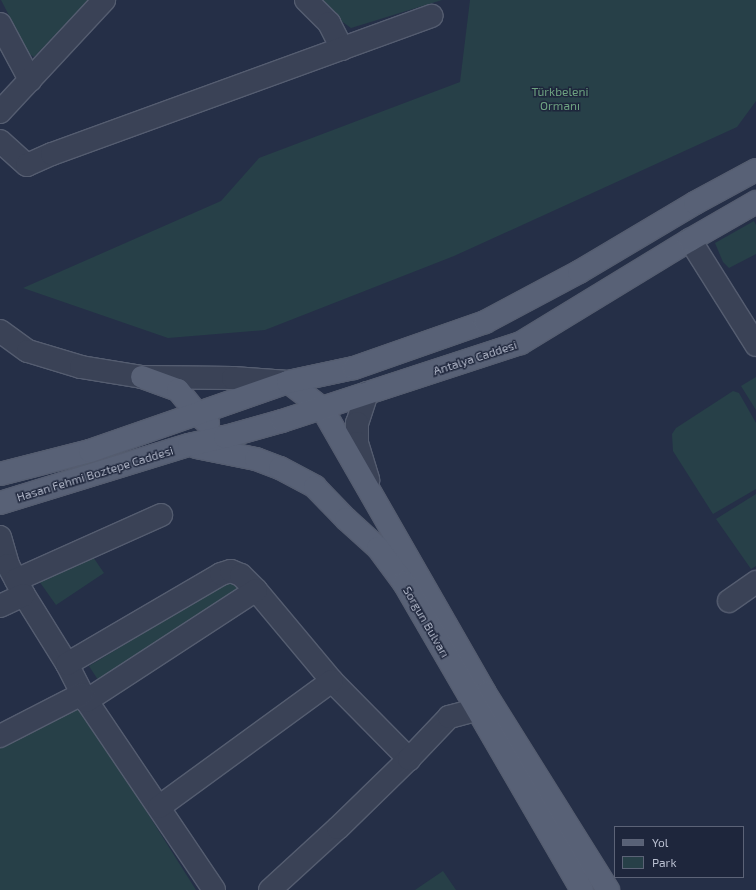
<!DOCTYPE html>
<meta charset="utf-8">
<style>
body{margin:0}
#map{position:relative;width:756px;height:890px;overflow:hidden;background:#252f47;font-family:"Exo 2",sans-serif}
div>[style]{position:absolute}
[style*='--x']{left:calc(var(--x)*1px);top:calc(var(--y)*1px);width:calc(var(--w)*1px);rotate:calc(var(--a)*1deg)}
.green>*{inset:0;background:#274048}
.roads{filter:drop-shadow(1px 0 #555d70) drop-shadow(-1px 0 #555d70) drop-shadow(0 1px #555d70) drop-shadow(0 -1px #555d70)}
.minor>*{height:22px;margin:-11px;padding:0 11px;transform-origin:11px;border-radius:11px;background:#3a4256}
.major>*{height:22px;margin:-11px;padding:0 11px;transform-origin:11px;border-radius:11px;background:#586176}
span{translate:-50% -50%;white-space:nowrap;text-align:center;line-height:1.15;-webkit-text-stroke:3px #1e263c;paint-order:stroke}
.park-label{font-size:12px;color:#6da280}
.street-label{font-size:12px;color:#b8becf}
.legend{position:absolute;left:614px;top:826px;width:130px;height:52px;box-sizing:border-box;background:#1e263c;border:1px solid #5c6377;margin:0;padding:5px 7px;list-style:none;font-size:12px;color:#b8becf}
.legend li{display:flex;align-items:center;gap:8px;height:20px}
.legend b{width:20px;border:1px solid #5c6377}
</style>
<div id="map">
<div class="green">
<div style="clip-path:polygon(1px 0,88px 0,34px 57px,29px 54px)"></div>
<div style="clip-path:polygon(312px 0,442px 0,351px 28px)"></div>
<div style="clip-path:polygon(470px 0,756px 0,756px 101px,737px 127px,454px 256px,265px 330px,168px 338px,23px 288px,221px 201px,259px 158px,460px 82px)"></div>
<div style="clip-path:polygon(754px 221px,756px 225px,756px 254px,729px 268px,723px 262px,715px 243px)"></div>
<div style="clip-path:polygon(756px 377px,756px 410px,741px 386px)"></div>
<div style="clip-path:polygon(733px 391px,739px 393px,756px 423px,756px 489px,713px 514px,673px 451px,672px 434px,676px 428px)"></div>
<div style="clip-path:polygon(756px 494px,756px 566px,751px 569px,716px 519px)"></div>
<div style="clip-path:polygon(91px 554px,104px 573px,56px 605px,39px 581px)"></div>
<div style="clip-path:polygon(236px 580px,246px 588px,100px 683px,89px 666px,226px 583px)"></div>
<div style="clip-path:polygon(80px 706px,196px 890px,0 890px,0 745px)"></div>
<div style="clip-path:polygon(443px 871px,456px 890px,415px 890px)"></div>
</div>
<div class="roads">
<div class="minor">
<div style="--x:306;--y:0;--w:33;--a:45"></div>
<div style="--x:329;--y:23;--w:29;--a:63"></div>
<div style="--x:0;--y:24;--w:64;--a:61.8"></div>
<div style="--x:0;--y:112;--w:153;--a:-47.1"></div>
<div style="--x:0;--y:141;--w:36;--a:42"></div>
<div style="--x:27;--y:165;--w:27;--a:-24"></div>
<div style="--x:52;--y:154;--w:404;--a:-20"></div>
<div style="--x:690;--y:240;--w:124;--a:57.8"></div>
<div style="--x:0;--y:331;--w:34;--a:36"></div>
<div style="--x:28;--y:351;--w:55;--a:16.8"></div>
<div style="--x:81;--y:367;--w:62;--a:9.3"></div>
<div style="--x:142;--y:377;--w:91;--a:0.6"></div>
<div style="--x:233;--y:378;--w:55;--a:4.2"></div>
<div style="--x:367;--y:393;--w:32;--a:108"></div>
<div style="--x:357;--y:423;--w:20;--a:90"></div>
<div style="--x:357;--y:443;--w:39;--a:73"></div>
<div style="--x:0;--y:537;--w:29;--a:74"></div>
<div style="--x:8;--y:565;--w:34;--a:62"></div>
<div style="--x:24;--y:595;--w:81;--a:58.1"></div>
<div style="--x:67;--y:664;--w:34;--a:63"></div>
<div style="--x:82;--y:694;--w:236;--a:56"></div>
<div style="--x:16;--y:580;--w:159;--a:-24.1"></div>
<div style="--x:729;--y:601;--w:33;--a:-35"></div>
<div style="--x:0;--y:606;--w:26;--a:-25"></div>
<div style="--x:67;--y:664;--w:178;--a:-30.3"></div>
<div style="--x:221;--y:574;--w:10;--a:-17"></div>
<div style="--x:231;--y:571;--w:11;--a:22"></div>
<div style="--x:241;--y:575;--w:21;--a:45"></div>
<div style="--x:256;--y:590;--w:119;--a:50.1"></div>
<div style="--x:332;--y:681;--w:110;--a:45.4"></div>
<div style="--x:86;--y:701;--w:203;--a:-33.1"></div>
<div style="--x:0;--y:736;--w:92;--a:-27.1"></div>
<div style="--x:159;--y:807;--w:214;--a:-36.1"></div>
<div style="--x:270;--y:890;--w:92;--a:-42.4"></div>
<div style="--x:338;--y:828;--w:99;--a:-44.2"></div>
<div style="--x:409;--y:759;--w:58;--a:-46.4"></div>
<div style="--x:449;--y:717;--w:28;--a:-15"></div>
</div>
<div class="major">
<div style="--x:142;--y:377;--w:38;--a:20"></div>
<div style="--x:178;--y:390;--w:32;--a:51"></div>
<div style="--x:198;--y:415;--w:13;--a:39"></div>
<div style="--x:288;--y:382;--w:43;--a:37.4"></div>
<div style="--x:322;--y:408;--w:328;--a:60.2"></div>
<div style="--x:485;--y:693;--w:232;--a:58"></div>
<div style="--x:196;--y:447;--w:61;--a:11.3"></div>
<div style="--x:256;--y:459;--w:26;--a:21"></div>
<div style="--x:280;--y:468;--w:40;--a:28"></div>
<div style="--x:315;--y:487;--w:45;--a:45.9"></div>
<div style="--x:346;--y:519;--w:43;--a:42.2"></div>
<div style="--x:378;--y:548;--w:44;--a:53.4"></div>
<div style="--x:404;--y:583;--w:355;--a:59.9"></div>
<div style="--x:0;--y:474;--w:93;--a:-14.3"></div>
<div style="--x:90;--y:451;--w:210;--a:-19.2"></div>
<div style="--x:288;--y:382;--w:67;--a:-12"></div>
<div style="--x:354;--y:368;--w:139;--a:-19.3"></div>
<div style="--x:485;--y:322;--w:106;--a:-28"></div>
<div style="--x:579;--y:272;--w:135;--a:-30.7"></div>
<div style="--x:695;--y:203;--w:69;--a:-28.4"></div>
<div style="--x:0;--y:503;--w:198;--a:-17.1"></div>
<div style="--x:189;--y:445;--w:37;--a:-13"></div>
<div style="--x:225;--y:437;--w:59;--a:-15.7"></div>
<div style="--x:282;--y:421;--w:251;--a:-18.1"></div>
<div style="--x:521;--y:343;--w:198;--a:-31.4"></div>
<div style="--x:690;--y:240;--w:76;--a:-29.9"></div>
</div>
</div>
<div class="park-label">
<span style="left:560px;top:99px">Türkbeleni<br>Ormanı</span>
</div>
<div class="street-label">
<span style="left:475px;top:358px;rotate:-18deg">Antalya Caddesi</span>
<span style="left:95px;top:474px;rotate:-17deg">Hasan Fehmi Boztepe Caddesi</span>
<span style="left:426px;top:622px;rotate:60deg">Sorgun Bulvarı</span>
</div>
<ul class="legend">
<li><b style="height:5px;background:#586176"></b>Yol</li>
<li><b style="height:11px;background:#274048"></b>Park</li>
</ul>
</div>
